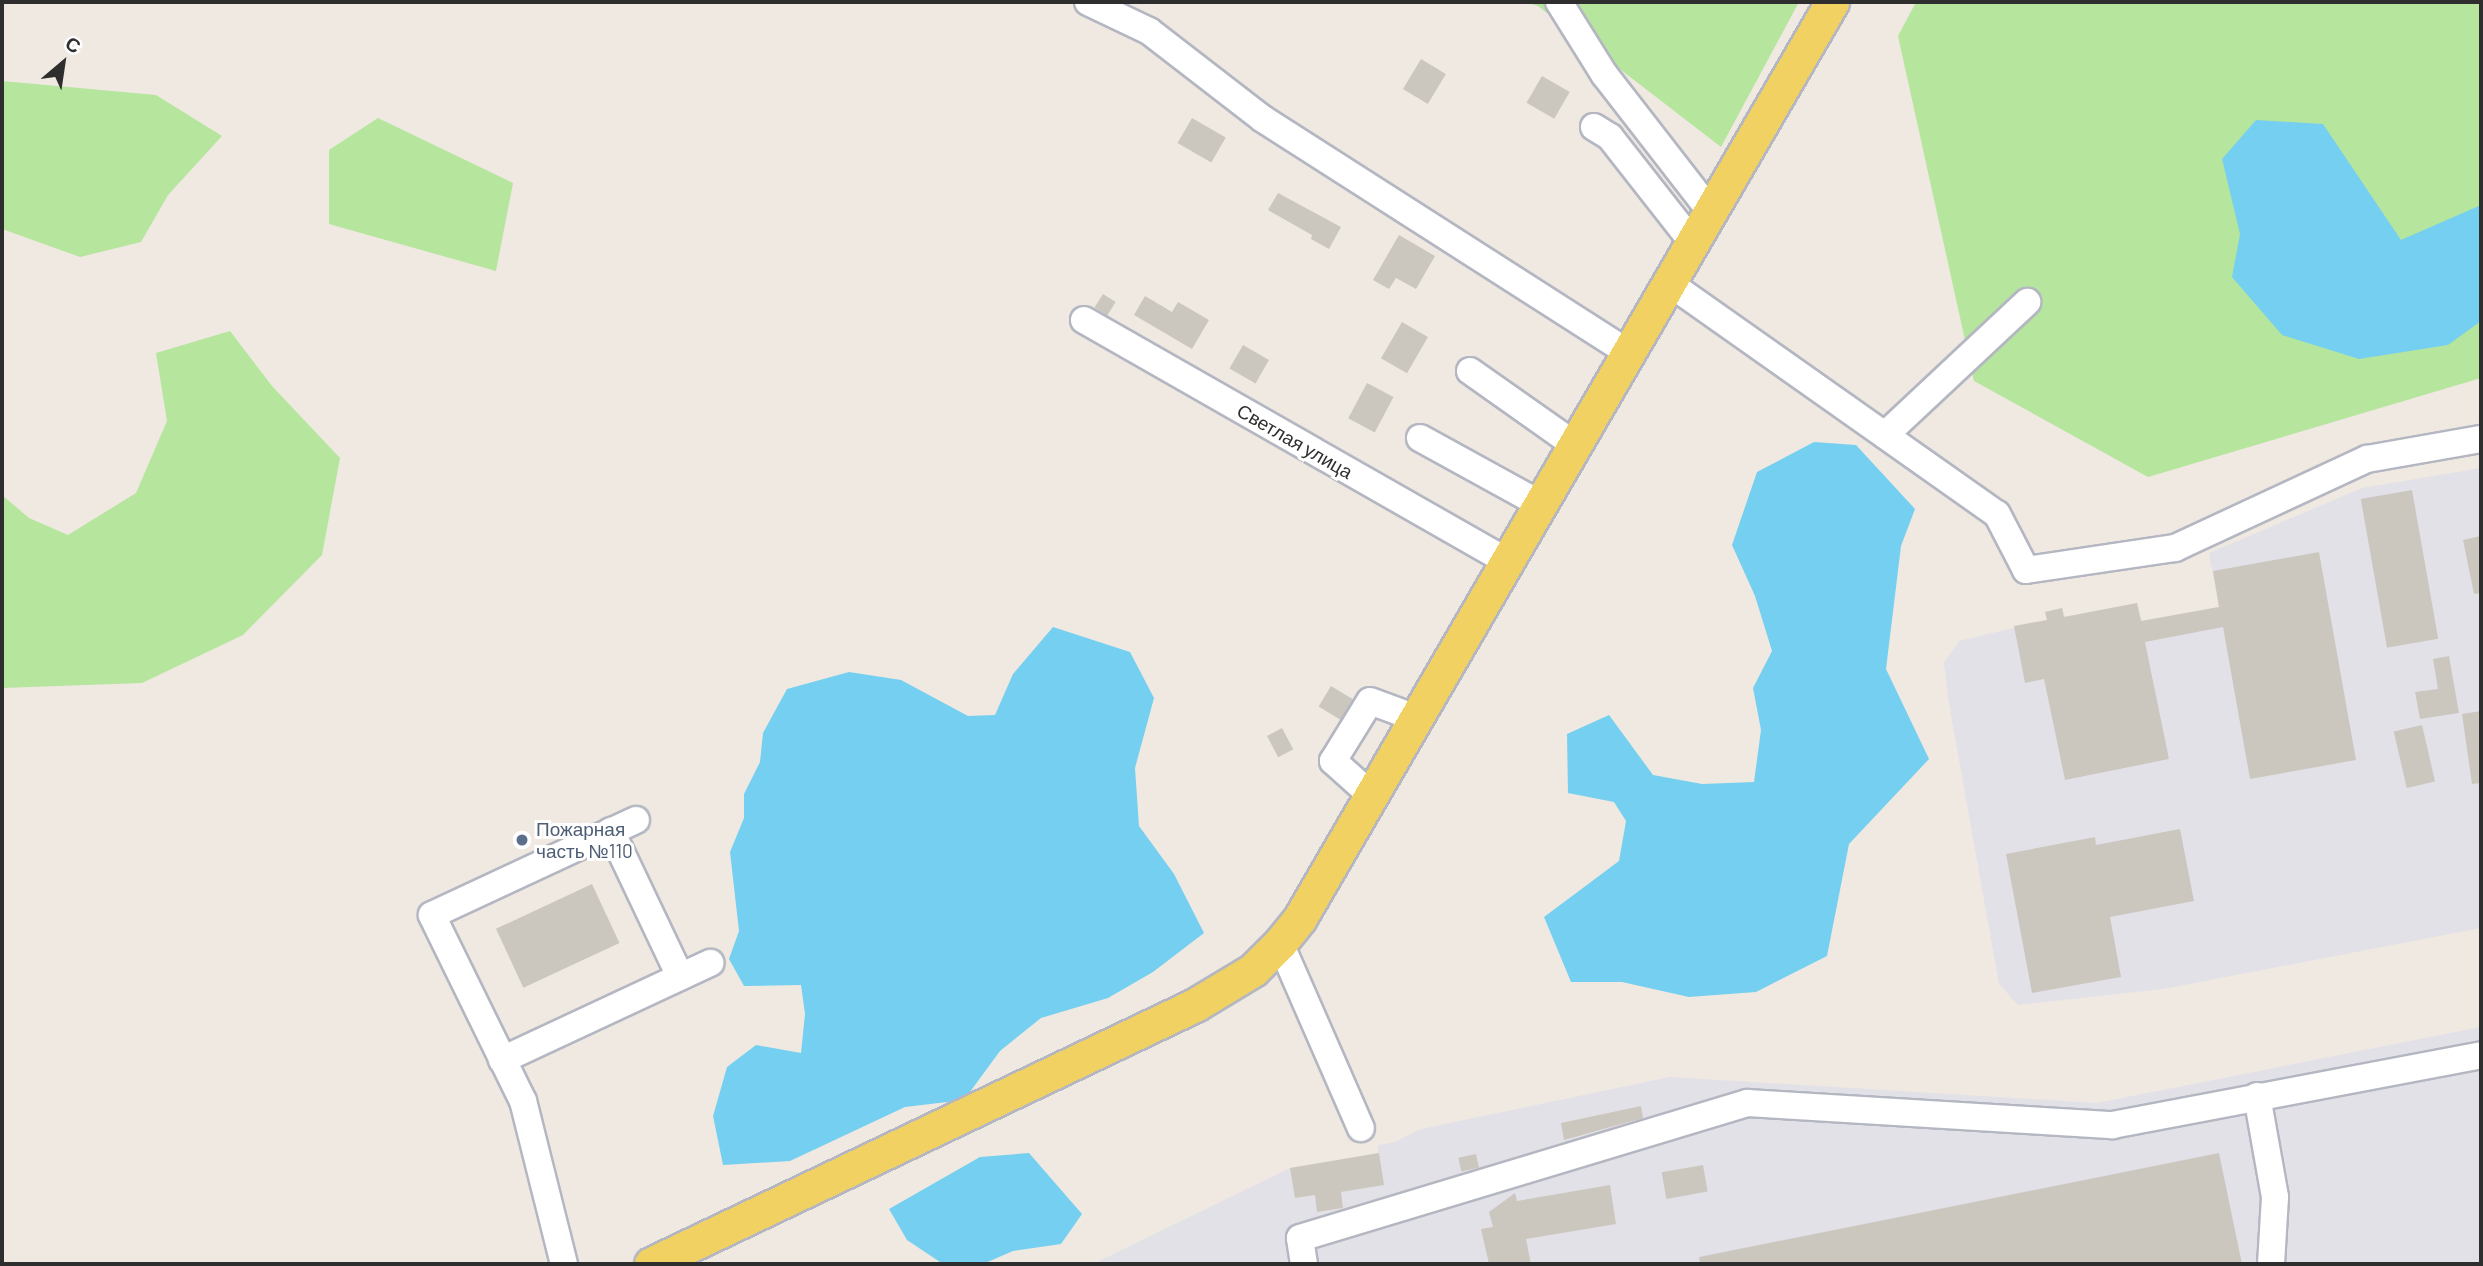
<!DOCTYPE html>
<meta charset="utf-8">
<style>
body{margin:0}
#map{position:relative;width:2483px;height:1266px;overflow:hidden;background:#efe9e1;font-family:Barlow,sans-serif}
div>[style]{position:absolute}
[style*='--x']{left:calc(var(--x)*1px);top:calc(var(--y)*1px);width:calc(var(--w)*1px);rotate:calc(var(--a)*1deg)}
.industrial>*{inset:0;background:#e3e1e8}
.green>*{inset:0;background:#b6e59e}
.water>*{inset:0;background:#75cff0}
.building>*{inset:0;background:#cbc7bf;transform-origin:0 0}
.roads{filter:drop-shadow(2px 0 #b4b7c1) drop-shadow(-2px 0 #b4b7c1) drop-shadow(0 2px #b4b7c1) drop-shadow(0 -2px #b4b7c1)}
.minor>*{height:26px;margin:-13px;padding:0 13px;transform-origin:13px;border-radius:13px;background:#fff}
.major>*{height:33px;margin:-16.5px;padding:0 16.5px;transform-origin:16.5px;border-radius:16.5px;background:#f2d163}
.dots>*{width:19px;height:19px;translate:-50% -50%;box-sizing:border-box;border:4px solid #fff;border-radius:50%}
span{translate:-50% -50%;white-space:nowrap;text-align:center;line-height:1.15;-webkit-text-stroke:6px #fff;paint-order:stroke}
.street-label{font-size:19px;color:#2e2e2e}
.service-label{font-size:19px;color:#4e5e75}
.left{translate:0 -50%;text-align:left}
.frame{position:absolute;inset:0;border:4px solid #2e2e2e;pointer-events:none}
.north{position:absolute;left:28px;top:28px;width:70px;height:70px;-webkit-text-stroke:5px #fff;paint-order:stroke;rotate:29deg;font-size:19px;font-weight:700;line-height:28px;text-align:center;color:#2e2e2e}
.north::after{content:'';display:block;margin:auto;width:24px;height:32px;background:#2e2e2e;clip-path:polygon(50% 0,100% 100%,50% 72%,0 100%)}
</style>
<div id="map">
<div class="industrial">
<div style="clip-path:polygon(2481px 468px,2481px 928px,2163px 989px,2018px 1005px,1999px 984px,1948px 698px,1944px 663px,1959px 641px,2047px 620px,2045px 612px,2062px 608px,2065px 617px,2137px 603px,2142px 621px,2219px 607px,2209px 553px,2362px 488px)"></div>
<div style="clip-path:polygon(2481px 1027px,2481px 1264px,1093px 1264px,1290px 1168px,1378px 1153px,1378px 1145px,1395px 1142px,1421px 1129px,1670px 1077px,2097px 1103px)"></div>
</div>
<div class="green">
<div style="clip-path:polygon(1525px 2px,1799px 2px,1721px 147px,1538px 6px)"></div>
<div style="clip-path:polygon(1916px 2px,2481px 2px,2481px 378px,2148px 477px,1974px 381px,1898px 36px)"></div>
<div style="clip-path:polygon(2px 81px,156px 95px,222px 136px,168px 195px,141px 242px,80px 257px,2px 229px)"></div>
<div style="clip-path:polygon(378px 118px,513px 183px,496px 271px,329px 224px,329px 150px)"></div>
<div style="clip-path:polygon(230px 331px,272px 386px,340px 458px,322px 555px,243px 635px,142px 683px,2px 688px,2px 495px,29px 518px,68px 535px,136px 493px,167px 421px,156px 353px)"></div>
</div>
<div class="water">
<div style="clip-path:polygon(2256px 120px,2323px 124px,2401px 240px,2481px 205px,2481px 321px,2448px 345px,2359px 359px,2282px 335px,2232px 277px,2240px 234px,2222px 159px)"></div>
<div style="clip-path:polygon(1814px 442px,1856px 445px,1915px 509px,1901px 546px,1886px 669px,1929px 759px,1849px 844px,1827px 956px,1756px 992px,1689px 997px,1622px 982px,1571px 982px,1544px 917px,1619px 861px,1626px 821px,1614px 802px,1568px 793px,1567px 734px,1609px 715px,1653px 775px,1702px 784px,1754px 782px,1761px 730px,1753px 688px,1772px 651px,1755px 596px,1732px 545px,1757px 472px)"></div>
<div style="clip-path:polygon(1053px 627px,1130px 652px,1154px 698px,1135px 768px,1139px 826px,1174px 874px,1204px 933px,1153px 972px,1108px 998px,1041px 1018px,1000px 1051px,964px 1100px,905px 1107px,790px 1161px,723px 1165px,713px 1116px,727px 1067px,756px 1045px,801px 1053px,805px 1014px,801px 985px,744px 986px,729px 959px,739px 931px,730px 852px,744px 818px,744px 794px,760px 762px,763px 733px,787px 689px,849px 672px,901px 680px,968px 716px,995px 715px,1013px 674px)"></div>
<div style="clip-path:polygon(1029px 1153px,1082px 1214px,1061px 1244px,1013px 1251px,983px 1264px,943px 1264px,907px 1240px,889px 1209px,980px 1157px)"></div>
</div>
<div class="building">
<div style="left:1421px;top:59px;width:29px;height:35px;rotate:31deg"></div>
<div style="left:1542px;top:76px;width:32px;height:31px;rotate:30deg"></div>
<div style="left:1192px;top:118px;width:39px;height:29px;rotate:30deg"></div>
<div style="clip-path:polygon(1278px 193px,1341px 227px,1329px 249px,1311px 239px,1312px 235px,1268px 210px)"></div>
<div style="clip-path:polygon(1399px 235px,1435px 256px,1416px 289px,1396px 278px,1389px 289px,1373px 280px)"></div>
<div style="left:1103px;top:294px;width:15px;height:16px;rotate:32deg"></div>
<div style="clip-path:polygon(1145px 296px,1172px 312px,1178px 302px,1209px 320px,1192px 349px,1134px 315px)"></div>
<div style="left:1402px;top:322px;width:30px;height:42px;rotate:30deg"></div>
<div style="left:1243px;top:345px;width:30px;height:27px;rotate:30deg"></div>
<div style="left:1367px;top:383px;width:30px;height:40px;rotate:28deg"></div>
<div style="left:2412px;top:490px;width:151px;height:52px;rotate:80deg"></div>
<div style="clip-path:polygon(2481px 536px,2481px 593px,2474px 594px,2463px 540px)"></div>
<div style="clip-path:polygon(2319px 552px,2356px 760px,2250px 779px,2223px 627px,2145px 642px,2169px 759px,2065px 780px,2044px 679px,2025px 683px,2014px 626px,2047px 620px,2045px 612px,2062px 608px,2064px 617px,2137px 603px,2141px 621px,2219px 607px,2213px 571px)"></div>
<div style="clip-path:polygon(2449px 656px,2459px 713px,2420px 719px,2415px 692px,2438px 689px,2433px 659px)"></div>
<div style="left:1331px;top:686px;width:26px;height:24px;rotate:31deg"></div>
<div style="clip-path:polygon(2481px 711px,2481px 783px,2472px 784px,2462px 714px)"></div>
<div style="left:2422px;top:725px;width:58px;height:29px;rotate:77deg"></div>
<div style="left:1282px;top:728px;width:24px;height:17px;rotate:62deg"></div>
<div style="clip-path:polygon(2180px 829px,2194px 901px,2110px 917px,2121px 977px,2032px 993px,2006px 854px,2095px 837px,2096px 845px)"></div>
<div style="left:592px;top:884px;width:65px;height:106px;rotate:65deg"></div>
<div style="clip-path:polygon(1641px 1106px,1643px 1118px,1564px 1140px,1561px 1123px)"></div>
<div style="clip-path:polygon(1379px 1153px,1384px 1185px,1341px 1192px,1343px 1208px,1317px 1212px,1315px 1195px,1295px 1198px,1290px 1168px)"></div>
<div style="clip-path:polygon(2219px 1153px,2242px 1264px,1700px 1264px,1699px 1257px)"></div>
<div style="left:1476px;top:1154px;width:14px;height:18px;rotate:78deg"></div>
<div style="left:1703px;top:1165px;width:27px;height:42px;rotate:80deg"></div>
<div style="clip-path:polygon(1610px 1185px,1616px 1224px,1526px 1239px,1531px 1264px,1489px 1264px,1481px 1229px,1493px 1227px,1489px 1212px,1515px 1193px,1517px 1201px)"></div>
</div>
<div class="roads">
<div class="minor">
<div style="--x:1088;--y:2;--w:68;--a:25.4"></div>
<div style="--x:1149;--y:31;--w:144;--a:37.7"></div>
<div style="--x:1263;--y:119;--w:434;--a:32.6"></div>
<div style="--x:1559;--y:2;--w:85;--a:58"></div>
<div style="--x:1604;--y:74;--w:175;--a:52.2"></div>
<div style="--x:1594;--y:127;--w:19;--a:32"></div>
<div style="--x:1610;--y:137;--w:135;--a:51.9"></div>
<div style="--x:1669;--y:283;--w:401;--a:35.2"></div>
<div style="--x:1997;--y:514;--w:63;--a:62.6"></div>
<div style="--x:2026;--y:570;--w:151;--a:-8.4"></div>
<div style="--x:2175;--y:548;--w:212;--a:-24.9"></div>
<div style="--x:2367;--y:459;--w:116;--a:-10"></div>
<div style="--x:1084;--y:320;--w:486;--a:29.7"></div>
<div style="--x:1470;--y:371;--w:128;--a:35.2"></div>
<div style="--x:1885;--y:435;--w:195;--a:-43.1"></div>
<div style="--x:1420;--y:438;--w:137;--a:28.8"></div>
<div style="--x:1371;--y:795;--w:51;--a:-138.2"></div>
<div style="--x:1333;--y:761;--w:70;--a:-58.3"></div>
<div style="--x:1370;--y:701;--w:49;--a:20.3"></div>
<div style="--x:611;--y:831;--w:161;--a:64.6"></div>
<div style="--x:1280;--y:943;--w:202;--a:66.4"></div>
<div style="--x:502;--y:1060;--w:230;--a:-25"></div>
<div style="--x:2257;--y:1096;--w:103;--a:79.9"></div>
<div style="--x:2275;--y:1197;--w:67;--a:93.4"></div>
<div style="--x:564;--y:1264;--w:168;--a:-104.1"></div>
<div style="--x:523;--y:1101;--w:207;--a:-116.1"></div>
<div style="--x:432;--y:915;--w:225;--a:-25"></div>
<div style="--x:1304;--y:1264;--w:26;--a:-99"></div>
<div style="--x:1300;--y:1238;--w:468;--a:-16.8"></div>
<div style="--x:1748;--y:1103;--w:365;--a:3.5"></div>
<div style="--x:2112;--y:1125;--w:376;--a:-10.7"></div>
</div>
<div class="major">
<div style="--x:651;--y:1264;--w:603;--a:-25.46"></div>
<div style="--x:1195;--y:1005;--w:68;--a:-31.1"></div>
<div style="--x:1253;--y:970;--w:38;--a:-45"></div>
<div style="--x:1280;--y:943;--w:32;--a:-51"></div>
<div style="--x:1300;--y:918;--w:1059;--a:-59.85"></div>
</div>
</div>
<div class="dots">
<div style="left:522px;top:840px;background:#5c6f8a"></div>
</div>
<div class="street-label">
<span style="left:1295px;top:441px;rotate:30deg">Светлая улица</span>
</div>
<div class="service-label">
<span class="left" style="left:536px;top:840px">Пожарная<br>часть №110</span>
</div>
<div class="frame"></div>
<div class="north">С</div>
</div>
